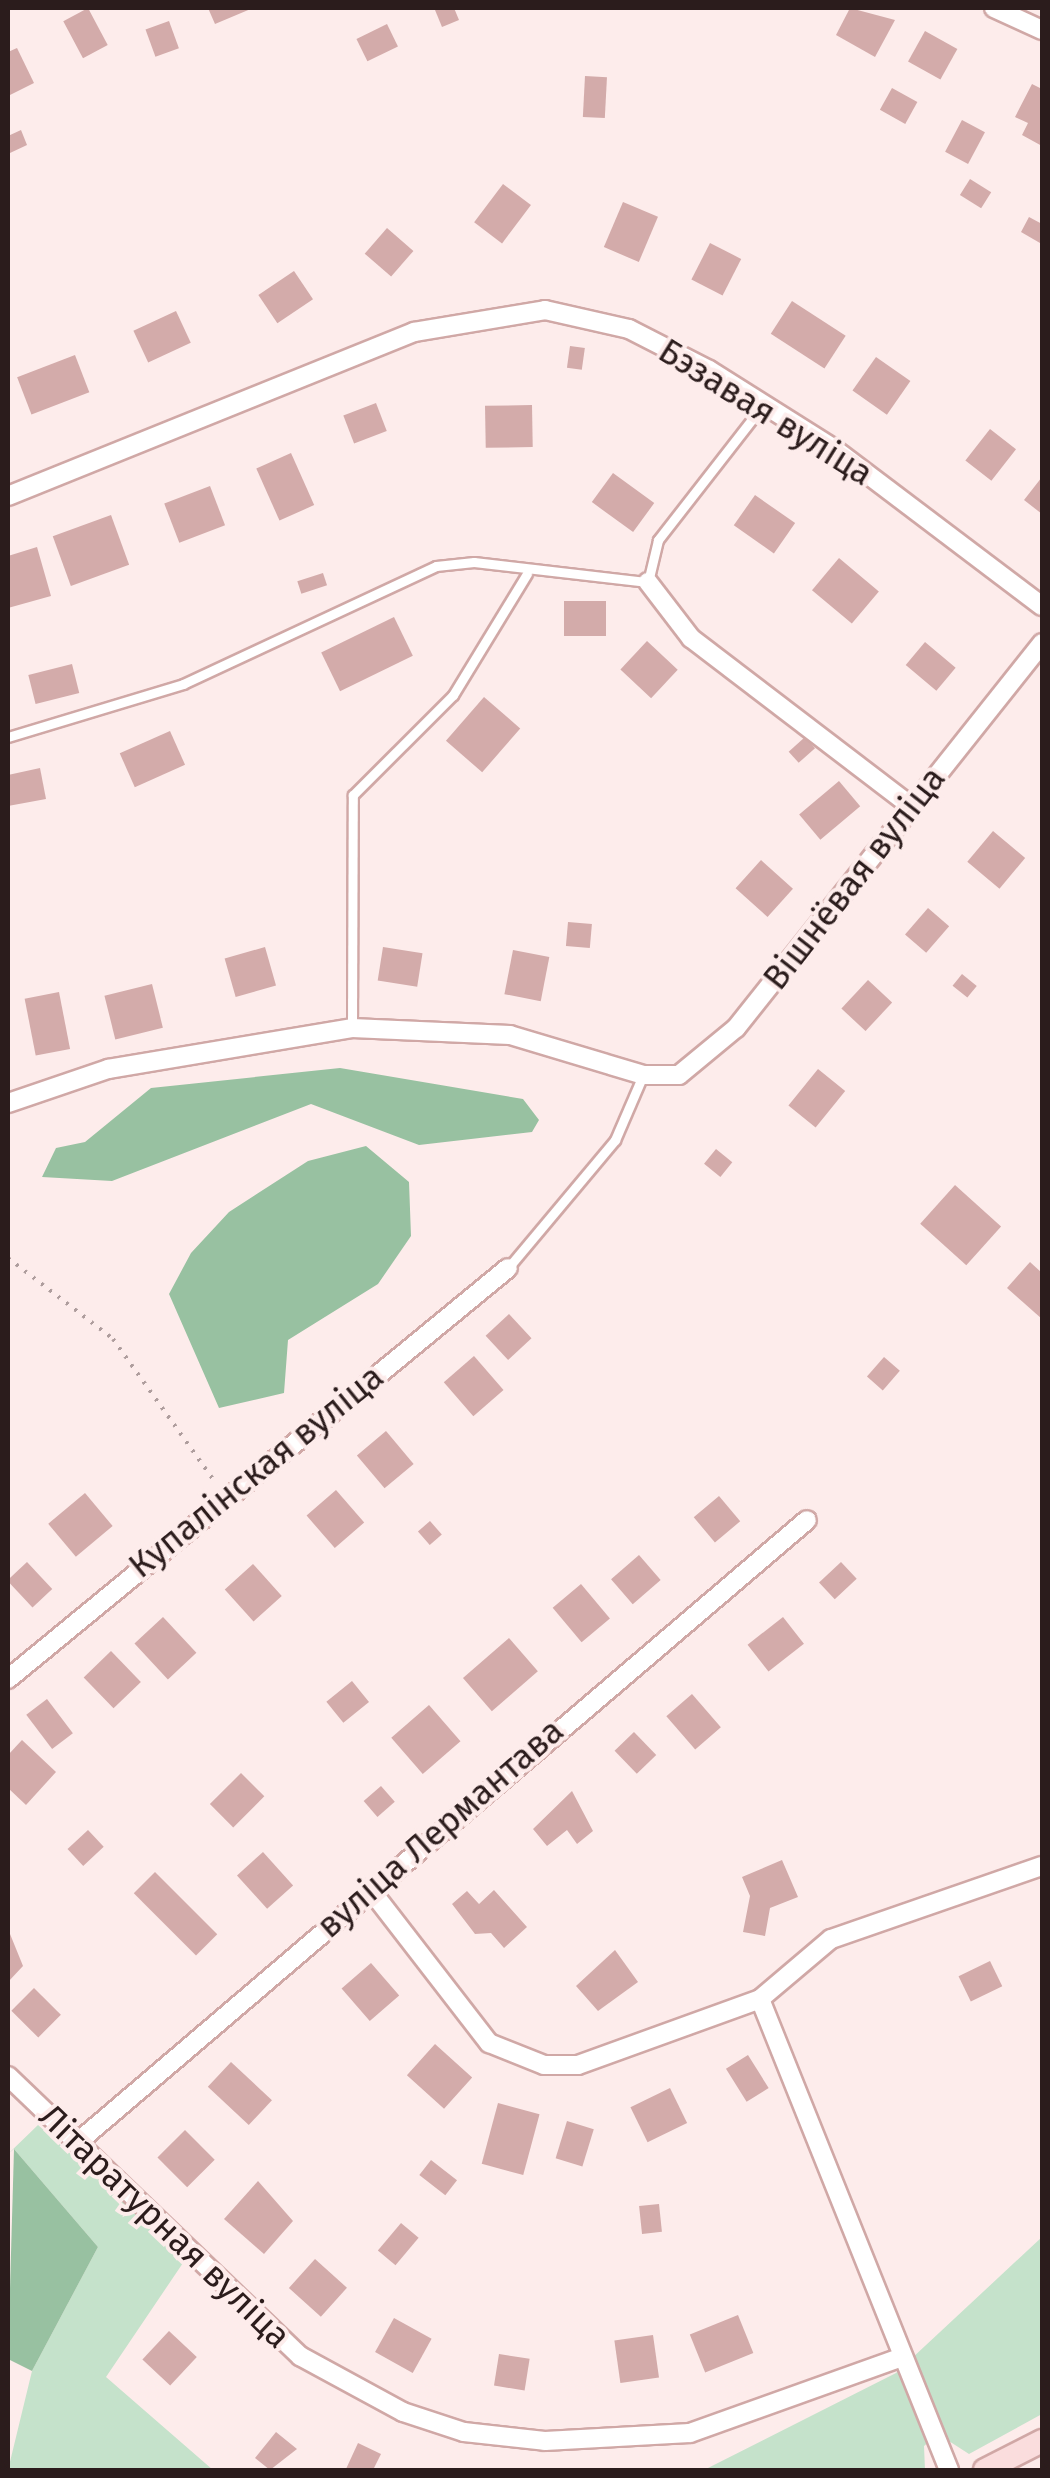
<!DOCTYPE html>
<meta charset="utf-8">
<style>
body{margin:0}
#map{position:relative;width:1050px;height:2478px;overflow:hidden;background:#fdeceb;font-family:"Fira Sans",sans-serif}
div>[style]{position:absolute}
[style*='--x']{left:calc(var(--x)*1px);top:calc(var(--y)*1px);width:calc(var(--w)*1px);rotate:calc(var(--a)*1deg)}
.green>*{inset:0;background:#c5e2cb}
.forest>*{inset:0;background:#98c1a1}
.building>*{inset:0;background:#d3abaa;transform-origin:0 0}
.path>*{height:4px;margin-top:-2px;transform-origin:0;background:repeating-linear-gradient(90deg,#ae9d9d 0 2.5px,transparent 0 10.5px)}
.roads{filter:drop-shadow(2px 0 #d0a8a6) drop-shadow(-2px 0 #d0a8a6) drop-shadow(0 2px #d0a8a6) drop-shadow(0 -2px #d0a8a6)}
.lane>*{height:9px;margin:-4.5px;padding:0 4.5px;transform-origin:4.5px;border-radius:4.5px;background:#fff}
.street>*{height:18px;margin:-9px;padding:0 9px;transform-origin:9px;border-radius:9px;background:#fff}
.secondary>*{height:22px;margin:-11px;padding:0 11px;transform-origin:11px;border-radius:11px;background:#fadddd}
span{translate:-50% -50%;white-space:nowrap;text-align:center;line-height:1.15;-webkit-text-stroke:8px #fdeceb;paint-order:stroke}
.street-label{font-size:35px;color:#2b1c1c}
.frame{position:absolute;inset:0;border:10px solid #2b1c1c;pointer-events:none}
</style>
<div id="map">
<div class="green">
<div style="clip-path:polygon(38px 2125px,187px 2257px,106px 2377px,213px 2470px,8px 2470px,32px 2371px,98px 2247px,14px 2149px,8px 2154px)"></div>
<div style="clip-path:polygon(1042px 2237px,1042px 2414px,969px 2454px,938px 2434px,924px 2446px,925px 2470px,704px 2470px,896px 2373px)"></div>
</div>
<div class="forest">
<div style="clip-path:polygon(340px 1068px,523px 1099px,539px 1120px,532px 1132px,419px 1145px,311px 1104px,112px 1181px,42px 1177px,56px 1148px,85px 1142px,151px 1088px)"></div>
<div style="clip-path:polygon(366px 1146px,409px 1182px,411px 1236px,378px 1284px,288px 1340px,284px 1393px,219px 1408px,169px 1294px,191px 1253px,229px 1212px,308px 1161px)"></div>
<div style="clip-path:polygon(14px 2149px,98px 2247px,32px 2371px,8px 2359px)"></div>
</div>
<div class="building">
<div style="left:88px;top:8px;width:42px;height:28px;rotate:62deg"></div>
<div style="clip-path:polygon(208px 8px,253px 8px,215px 24px)"></div>
<div style="clip-path:polygon(454px 8px,459px 20px,442px 27px,435px 10px)"></div>
<div style="clip-path:polygon(850px 8px,895px 20px,875px 57px,836px 35px)"></div>
<div style="left:169px;top:21px;width:29px;height:25px;rotate:70deg"></div>
<div style="left:387px;top:24px;width:25px;height:34px;rotate:64deg"></div>
<div style="left:925px;top:31px;width:37px;height:35px;rotate:29deg"></div>
<div style="clip-path:polygon(17px 48px,34px 83px,8px 96px,8px 52px)"></div>
<div style="left:585px;top:76px;width:22px;height:41px;rotate:3deg"></div>
<div style="clip-path:polygon(1032px 84px,1042px 89px,1042px 146px,1022px 135px,1028px 123px,1015px 117px)"></div>
<div style="left:892px;top:88px;width:29px;height:25px;rotate:29deg"></div>
<div style="left:962px;top:120px;width:26px;height:36px;rotate:28deg"></div>
<div style="clip-path:polygon(21px 130px,27px 145px,10px 153px,8px 136px)"></div>
<div style="left:970px;top:179px;width:25px;height:19px;rotate:32deg"></div>
<div style="left:503px;top:184px;width:35px;height:48px;rotate:37deg"></div>
<div style="left:623px;top:202px;width:38px;height:49px;rotate:23deg"></div>
<div style="clip-path:polygon(1029px 217px,1042px 224px,1040px 243px,1021px 232px)"></div>
<div style="left:387px;top:228px;width:35px;height:34px;rotate:41deg"></div>
<div style="left:710px;top:243px;width:35px;height:41px;rotate:27deg"></div>
<div style="left:294px;top:271px;width:34px;height:43px;rotate:56deg"></div>
<div style="left:792px;top:301px;width:64px;height:39px;rotate:33deg"></div>
<div style="left:176px;top:311px;width:35px;height:47px;rotate:65deg"></div>
<div style="left:570px;top:346px;width:15px;height:22px;rotate:8deg"></div>
<div style="left:75px;top:355px;width:40px;height:62px;rotate:69deg"></div>
<div style="left:876px;top:357px;width:42px;height:41px;rotate:35deg"></div>
<div style="left:376px;top:403px;width:30px;height:35px;rotate:69deg"></div>
<div style="left:532px;top:405px;width:42px;height:47px;rotate:89deg"></div>
<div style="left:990px;top:429px;width:33px;height:40px;rotate:38deg"></div>
<div style="left:291px;top:453px;width:57px;height:38px;rotate:66deg"></div>
<div style="left:613px;top:473px;width:51px;height:36px;rotate:36deg"></div>
<div style="clip-path:polygon(1042px 477px,1042px 514px,1024px 500px)"></div>
<div style="left:210px;top:486px;width:42px;height:49px;rotate:69deg"></div>
<div style="left:755px;top:495px;width:49px;height:37px;rotate:35deg"></div>
<div style="left:111px;top:515px;width:53px;height:62px;rotate:70deg"></div>
<div style="clip-path:polygon(37px 547px,51px 596px,8px 608px,8px 556px)"></div>
<div style="left:839px;top:558px;width:52px;height:42px;rotate:40deg"></div>
<div style="left:323px;top:573px;width:13px;height:27px;rotate:72deg"></div>
<div style="left:564px;top:601px;width:42px;height:35px"></div>
<div style="left:394px;top:617px;width:43px;height:81px;rotate:64deg"></div>
<div style="left:647px;top:641px;width:42px;height:39px;rotate:43deg"></div>
<div style="left:925px;top:642px;width:40px;height:30px;rotate:40deg"></div>
<div style="left:72px;top:664px;width:30px;height:45px;rotate:76deg"></div>
<div style="left:484px;top:697px;width:48px;height:58px;rotate:41deg"></div>
<div style="left:170px;top:731px;width:37px;height:55px;rotate:66deg"></div>
<div style="left:805px;top:737px;width:15px;height:22px;rotate:48deg"></div>
<div style="clip-path:polygon(40px 768px,46px 799px,8px 806px,8px 775px)"></div>
<div style="left:839px;top:781px;width:33px;height:52px;rotate:50deg"></div>
<div style="left:993px;top:831px;width:42px;height:40px;rotate:40deg"></div>
<div style="left:761px;top:860px;width:43px;height:38px;rotate:42deg"></div>
<div style="left:928px;top:908px;width:28px;height:35px;rotate:41deg"></div>
<div style="left:568px;top:922px;width:24px;height:24px;rotate:5deg"></div>
<div style="left:265px;top:947px;width:40px;height:42px;rotate:74deg"></div>
<div style="left:383px;top:947px;width:40px;height:34px;rotate:9deg"></div>
<div style="left:513px;top:950px;width:37px;height:45px;rotate:11deg"></div>
<div style="left:962px;top:974px;width:19px;height:15px;rotate:39deg"></div>
<div style="left:868px;top:980px;width:33px;height:39px;rotate:43deg"></div>
<div style="left:152px;top:984px;width:45px;height:49px;rotate:76deg"></div>
<div style="left:59px;top:992px;width:58px;height:35px;rotate:79deg"></div>
<div style="left:818px;top:1069px;width:35px;height:47px;rotate:39deg"></div>
<div style="left:716px;top:1149px;width:21px;height:19px;rotate:39deg"></div>
<div style="left:955px;top:1185px;width:62px;height:52px;rotate:42deg"></div>
<div style="clip-path:polygon(1030px 1262px,1042px 1273px,1042px 1319px,1007px 1288px)"></div>
<div style="left:509px;top:1314px;width:33px;height:32px;rotate:47deg"></div>
<div style="left:474px;top:1356px;width:45px;height:40px;rotate:49deg"></div>
<div style="left:884px;top:1357px;width:21px;height:26px;rotate:41deg"></div>
<div style="left:386px;top:1431px;width:43px;height:38px;rotate:50deg"></div>
<div style="left:336px;top:1490px;width:43px;height:39px;rotate:49deg"></div>
<div style="left:85px;top:1493px;width:43px;height:48px;rotate:50deg"></div>
<div style="left:719px;top:1496px;width:33px;height:33px;rotate:50deg"></div>
<div style="left:430px;top:1521px;width:18px;height:16px;rotate:49deg"></div>
<div style="left:639px;top:1555px;width:33px;height:37px;rotate:49deg"></div>
<div style="left:27px;top:1562px;width:37px;height:27px;rotate:47deg"></div>
<div style="left:841px;top:1562px;width:23px;height:30px;rotate:47deg"></div>
<div style="left:253px;top:1564px;width:43px;height:38px;rotate:48deg"></div>
<div style="left:581px;top:1584px;width:45px;height:37px;rotate:50deg"></div>
<div style="left:163px;top:1617px;width:49px;height:39px;rotate:47deg"></div>
<div style="left:783px;top:1617px;width:34px;height:45px;rotate:52deg"></div>
<div style="left:509px;top:1638px;width:44px;height:61px;rotate:49deg"></div>
<div style="left:111px;top:1651px;width:43px;height:38px;rotate:46deg"></div>
<div style="left:352px;top:1681px;width:27px;height:33px;rotate:51deg"></div>
<div style="left:692px;top:1694px;width:44px;height:34px;rotate:49deg"></div>
<div style="left:47px;top:1699px;width:43px;height:26px;rotate:53deg"></div>
<div style="left:429px;top:1705px;width:48px;height:50px;rotate:49deg"></div>
<div style="left:634px;top:1732px;width:32px;height:27px;rotate:46deg"></div>
<div style="clip-path:polygon(22px 1740px,56px 1772px,26px 1805px,8px 1788px,8px 1755px)"></div>
<div style="left:241px;top:1773px;width:33px;height:44px;rotate:45deg"></div>
<div style="left:381px;top:1786px;width:21px;height:23px;rotate:49deg"></div>
<div style="clip-path:polygon(572px 1791px,593px 1831px,577px 1844px,567px 1830px,547px 1846px,533px 1829px)"></div>
<div style="left:88px;top:1830px;width:23px;height:28px;rotate:47deg"></div>
<div style="left:263px;top:1852px;width:45px;height:35px;rotate:48deg"></div>
<div style="clip-path:polygon(782px 1860px,798px 1897px,770px 1908px,765px 1936px,743px 1932px,750px 1896px,742px 1877px)"></div>
<div style="left:155px;top:1872px;width:88px;height:30px;rotate:45deg"></div>
<div style="clip-path:polygon(494px 1890px,527px 1927px,504px 1948px,491px 1933px,475px 1934px,452px 1904px,467px 1891px,479px 1904px)"></div>
<div style="clip-path:polygon(8px 1929px,23px 1966px,8px 1982px)"></div>
<div style="clip-path:polygon(615px 1950px,638px 1982px,598px 2011px,576px 1986px)"></div>
<div style="left:990px;top:1961px;width:28px;height:35px;rotate:64deg"></div>
<div style="left:371px;top:1963px;width:43px;height:39px;rotate:49deg"></div>
<div style="left:34px;top:1988px;width:38px;height:32px;rotate:45deg"></div>
<div style="left:435px;top:2044px;width:50px;height:42px;rotate:42deg"></div>
<div style="left:748px;top:2055px;width:39px;height:26px;rotate:58deg"></div>
<div style="left:231px;top:2062px;width:56px;height:34px;rotate:43deg"></div>
<div style="left:670px;top:2088px;width:39px;height:44px;rotate:64deg"></div>
<div style="left:498px;top:2103px;width:43px;height:63px;rotate:15deg"></div>
<div style="left:567px;top:2121px;width:28px;height:39px;rotate:17deg"></div>
<div style="left:185px;top:2130px;width:42px;height:39px;rotate:45deg"></div>
<div style="left:431px;top:2160px;width:33px;height:19px;rotate:38deg"></div>
<div style="clip-path:polygon(258px 2181px,293px 2221px,264px 2254px,224px 2219px)"></div>
<div style="left:659px;top:2204px;width:28px;height:20px;rotate:84deg"></div>
<div style="left:401px;top:2223px;width:23px;height:36px;rotate:40deg"></div>
<div style="left:315px;top:2259px;width:43px;height:39px;rotate:42deg"></div>
<div style="left:738px;top:2315px;width:41px;height:52px;rotate:68deg"></div>
<div style="left:394px;top:2318px;width:43px;height:39px;rotate:29deg"></div>
<div style="left:169px;top:2331px;width:38px;height:39px;rotate:43deg"></div>
<div style="left:653px;top:2335px;width:43px;height:39px;rotate:82deg"></div>
<div style="left:499px;top:2354px;width:31px;height:32px;rotate:9deg"></div>
<div style="clip-path:polygon(276px 2432px,297px 2449px,270px 2470px,255px 2458px)"></div>
<div style="clip-path:polygon(358px 2443px,381px 2454px,373px 2470px,346px 2469px)"></div>
</div>
<div class="path">
<div style="--x:8;--y:1258;--w:133;--a:37.6"></div>
<div style="--x:113;--y:1339;--w:176;--a:54.5"></div>
</div>
<div class="roads">
<div class="lane">
<div style="--x:8;--y:737;--w:183;--a:-16.8"></div>
<div style="--x:183;--y:684;--w:279;--a:-25"></div>
<div style="--x:436;--y:566;--w:38;--a:-6"></div>
<div style="--x:474;--y:562;--w:175;--a:6.6"></div>
<div style="--x:648;--y:582;--w:43;--a:-76.6"></div>
<div style="--x:658;--y:540;--w:171;--a:-52.1"></div>
<div style="--x:352;--y:1028;--w:233;--a:-89.8"></div>
<div style="--x:353;--y:795;--w:141;--a:-45"></div>
<div style="--x:453;--y:695;--w:142;--a:-58.6"></div>
<div style="--x:508;--y:1268;--w:167;--a:-50.1"></div>
<div style="--x:615;--y:1140;--w:71;--a:-66.7"></div>
</div>
<div class="street">
<div style="--x:994;--y:8;--w:53;--a:24.6"></div>
<div style="--x:8;--y:496;--w:438;--a:-22"></div>
<div style="--x:414;--y:332;--w:133;--a:-9.5"></div>
<div style="--x:545;--y:310;--w:86;--a:12.7"></div>
<div style="--x:629;--y:329;--w:90;--a:27.1"></div>
<div style="--x:709;--y:370;--w:146;--a:32.2"></div>
<div style="--x:833;--y:448;--w:262;--a:37.1"></div>
<div style="--x:648;--y:582;--w:71;--a:52.5"></div>
<div style="--x:691;--y:638;--w:277;--a:37.4"></div>
<div style="--x:8;--y:1103;--w:106;--a:-18.8"></div>
<div style="--x:108;--y:1069;--w:247;--a:-9.5"></div>
<div style="--x:352;--y:1028;--w:158;--a:2.5"></div>
<div style="--x:510;--y:1035;--w:139;--a:16.7"></div>
<div style="--x:643;--y:1075;--w:36;--a:0"></div>
<div style="--x:679;--y:1075;--w:74;--a:-39.5"></div>
<div style="--x:736;--y:1028;--w:492;--a:-51.5"></div>
<div style="--x:8;--y:1679;--w:647;--a:-39.42"></div>
<div style="--x:370;--y:1889;--w:195;--a:52.3"></div>
<div style="--x:489;--y:2043;--w:59;--a:21.8"></div>
<div style="--x:544;--y:2065;--w:34;--a:0"></div>
<div style="--x:578;--y:2065;--w:194;--a:-19.9"></div>
<div style="--x:760;--y:1999;--w:93;--a:-40.2"></div>
<div style="--x:831;--y:1939;--w:223;--a:-19.1"></div>
<div style="--x:760;--y:1999;--w:508;--a:68.14"></div>
<div style="--x:8;--y:2076;--w:405;--a:43.8"></div>
<div style="--x:300;--y:2356;--w:117;--a:28.5"></div>
<div style="--x:403;--y:2412;--w:64;--a:18.2"></div>
<div style="--x:464;--y:2432;--w:81;--a:6.3"></div>
<div style="--x:545;--y:2441;--w:145;--a:-3.2"></div>
<div style="--x:690;--y:2433;--w:222;--a:-19.7"></div>
<div style="--x:78;--y:2142;--w:958;--a:-40.47"></div>
</div>
<div class="secondary">
<div style="--x:985;--y:2470;--w:64;--a:-27"></div>
</div>
</div>
<div class="street-label">
<span style="left:766px;top:412px;rotate:32deg">Бэзавая вуліца</span>
<span style="left:854px;top:878px;rotate:-52deg">Вішнёвая вуліца</span>
<span style="left:256px;top:1471px;rotate:-39deg">Купалінская вуліца</span>
<span style="left:440px;top:1828px;rotate:-41deg">вуліца Лермантава</span>
<span style="left:165px;top:2226px;rotate:44deg">Літаратурная вуліца</span>
</div>
<div class="frame"></div>
</div>
